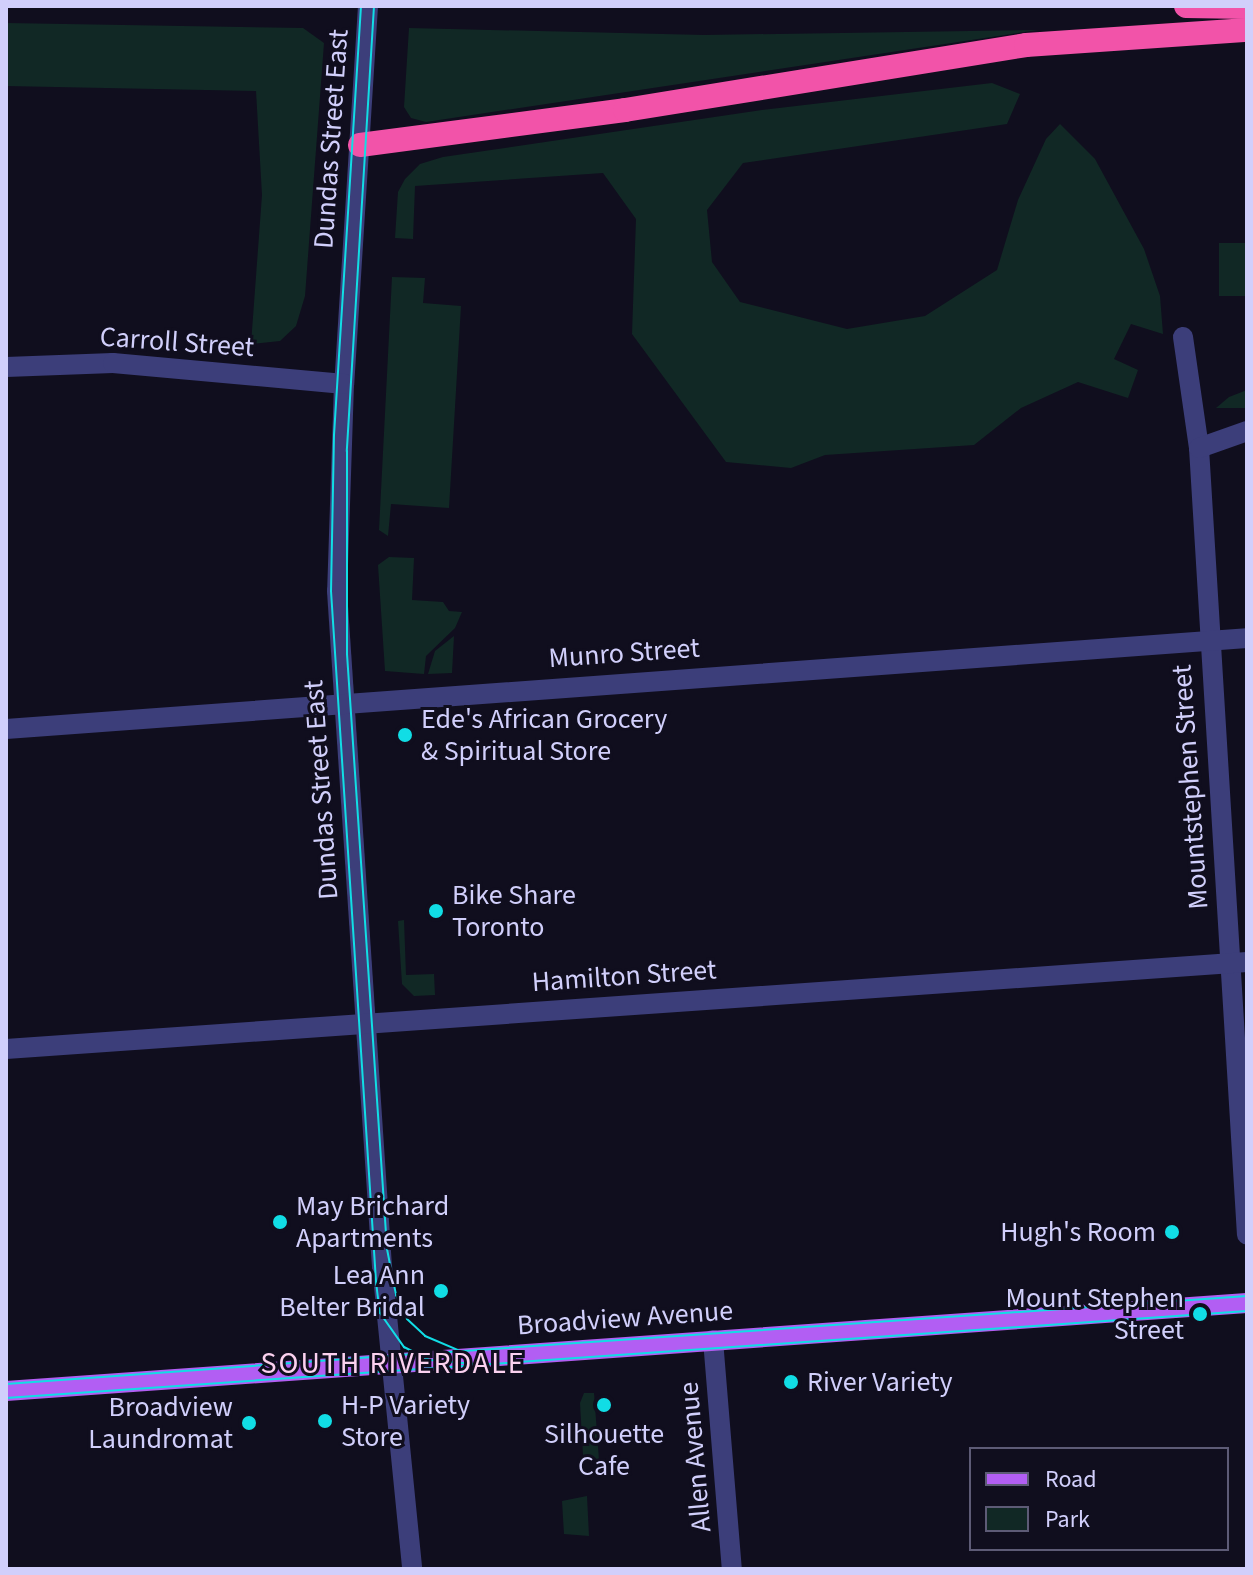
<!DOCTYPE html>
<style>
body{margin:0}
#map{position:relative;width:1253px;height:1575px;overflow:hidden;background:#100e1e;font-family:"Source Sans 3",sans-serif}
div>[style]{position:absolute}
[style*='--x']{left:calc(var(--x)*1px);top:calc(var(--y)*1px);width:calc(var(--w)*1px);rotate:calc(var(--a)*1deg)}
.green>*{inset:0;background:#112825;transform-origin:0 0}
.minor>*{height:20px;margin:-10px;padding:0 10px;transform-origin:10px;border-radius:10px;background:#3c3e7a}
.major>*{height:20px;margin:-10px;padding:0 10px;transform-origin:10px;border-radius:10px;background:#b25ef3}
.highway>*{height:24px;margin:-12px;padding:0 12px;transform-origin:12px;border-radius:12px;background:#f253a9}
.tram>*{height:2px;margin:-1px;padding:0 1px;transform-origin:1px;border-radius:1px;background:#11dde5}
.dots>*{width:22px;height:22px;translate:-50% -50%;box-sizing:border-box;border:4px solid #100e1e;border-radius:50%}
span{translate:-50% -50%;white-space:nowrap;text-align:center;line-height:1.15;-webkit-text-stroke:6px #100e1e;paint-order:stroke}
.street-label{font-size:28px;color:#d1cffb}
.poi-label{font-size:28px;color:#d1cffb}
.left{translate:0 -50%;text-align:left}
.right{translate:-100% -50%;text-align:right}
.neighbourhood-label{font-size:30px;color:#fbd1ef;letter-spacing:2px}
.frame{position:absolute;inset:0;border:8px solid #d1cffb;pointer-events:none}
.legend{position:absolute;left:969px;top:1447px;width:260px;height:104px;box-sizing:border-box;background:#100e1e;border:2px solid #5d5b76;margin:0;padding:10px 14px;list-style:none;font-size:24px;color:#d1cffb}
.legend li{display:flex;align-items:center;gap:16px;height:40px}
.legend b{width:40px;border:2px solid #5d5b76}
</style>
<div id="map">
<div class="green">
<div style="clip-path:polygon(6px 23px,303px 28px,324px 43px,305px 296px,296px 326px,280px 341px,251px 344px,262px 195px,256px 91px,6px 86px)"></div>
<div style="clip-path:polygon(409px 28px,704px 35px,1038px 30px,426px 122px,411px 118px,404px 107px)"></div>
<div style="clip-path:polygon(992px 83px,1020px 94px,1007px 124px,743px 163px,707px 210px,712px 262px,740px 302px,847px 329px,925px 316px,997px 270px,1018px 200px,1046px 139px,1060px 124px,1095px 159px,1144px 249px,1160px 296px,1163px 334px,1131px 324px,1114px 359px,1138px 370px,1128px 398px,1078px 382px,1021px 408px,974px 445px,825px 455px,791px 468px,726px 462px,632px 334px,636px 219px,603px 173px,415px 186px,413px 239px,395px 238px,398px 192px,405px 179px,420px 164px,443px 157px,762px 110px)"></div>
<div style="left:1219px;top:243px;width:28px;height:53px"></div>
<div style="clip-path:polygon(392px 277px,425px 278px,423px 303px,461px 306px,449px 508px,391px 504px,388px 536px,379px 530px)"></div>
<div style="clip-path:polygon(1247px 390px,1247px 408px,1216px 408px,1229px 397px)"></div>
<div style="clip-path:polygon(389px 557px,414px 558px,412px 600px,443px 602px,449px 611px,462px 612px,455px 628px,426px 656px,424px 674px,385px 671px,378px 565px)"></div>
<div style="clip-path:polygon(454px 636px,452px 673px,428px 674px,435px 651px)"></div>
<div style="clip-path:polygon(404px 920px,406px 975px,434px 974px,435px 995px,414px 996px,402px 984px,398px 921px)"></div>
<div style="clip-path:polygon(584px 1393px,594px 1393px,599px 1460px,583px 1455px,580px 1403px)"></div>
<div style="clip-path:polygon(587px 1496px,589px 1536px,564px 1534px,562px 1501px)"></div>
</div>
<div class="minor">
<div style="--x:368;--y:6;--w:379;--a:93.6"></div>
<div style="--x:344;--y:384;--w:207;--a:91.9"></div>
<div style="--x:337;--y:591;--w:676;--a:86.19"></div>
<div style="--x:382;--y:1266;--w:304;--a:84.3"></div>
<div style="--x:1183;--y:337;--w:112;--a:81.8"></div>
<div style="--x:1199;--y:448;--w:788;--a:86.51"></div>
<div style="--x:6;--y:367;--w:107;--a:-2.1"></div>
<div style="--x:113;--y:363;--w:232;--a:5.2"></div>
<div style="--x:1199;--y:448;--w:51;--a:-19.5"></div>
<div style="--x:6;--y:729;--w:1244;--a:-4.19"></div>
<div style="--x:6;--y:1049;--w:1244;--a:-4.01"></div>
<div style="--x:713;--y:1340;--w:230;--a:85.3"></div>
</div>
<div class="major">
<div style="--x:6;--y:1391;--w:1244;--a:-4.06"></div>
</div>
<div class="highway">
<div style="--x:1186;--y:6;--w:61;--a:0.9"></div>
<div style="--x:360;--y:145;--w:267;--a:-7.5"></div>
<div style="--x:625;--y:110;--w:406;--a:-9.2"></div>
<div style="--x:1026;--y:45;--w:222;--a:-3.9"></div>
</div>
<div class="tram">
<div style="--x:361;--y:6;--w:430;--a:93.6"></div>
<div style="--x:334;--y:435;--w:156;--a:91.1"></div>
<div style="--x:331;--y:591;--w:692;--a:86.27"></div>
<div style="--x:376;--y:1282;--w:31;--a:83"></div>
<div style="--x:380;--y:1313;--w:42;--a:54.8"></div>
<div style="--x:404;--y:1347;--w:29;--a:27"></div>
<div style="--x:430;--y:1360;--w:44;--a:5.2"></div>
<div style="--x:374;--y:6;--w:446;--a:93.5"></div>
<div style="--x:347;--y:451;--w:203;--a:90"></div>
<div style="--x:347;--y:654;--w:596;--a:86.15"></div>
<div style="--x:387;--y:1249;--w:47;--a:78.9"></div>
<div style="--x:396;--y:1295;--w:26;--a:65"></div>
<div style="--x:407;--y:1319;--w:25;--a:43"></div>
<div style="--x:425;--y:1336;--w:38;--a:23"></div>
<div style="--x:449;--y:1352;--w:800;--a:-4.01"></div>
<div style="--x:6;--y:1384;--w:412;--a:-4.2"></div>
<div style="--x:6;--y:1398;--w:1244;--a:-4.01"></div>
</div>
<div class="dots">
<div style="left:405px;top:735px;background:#11dde5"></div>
<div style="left:436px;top:911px;background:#11dde5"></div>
<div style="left:280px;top:1222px;background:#11dde5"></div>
<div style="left:1172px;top:1232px;background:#11dde5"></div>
<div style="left:441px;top:1291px;background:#11dde5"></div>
<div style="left:1200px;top:1314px;background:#11dde5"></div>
<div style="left:791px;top:1382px;background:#11dde5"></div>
<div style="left:604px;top:1405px;background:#11dde5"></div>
<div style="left:325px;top:1421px;background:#11dde5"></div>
<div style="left:249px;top:1423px;background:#11dde5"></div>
</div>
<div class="street-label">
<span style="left:331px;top:139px;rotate:-86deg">Dundas Street East</span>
<span style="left:177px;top:342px;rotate:4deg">Carroll Street</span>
<span style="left:624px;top:653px;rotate:-4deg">Munro Street</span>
<span style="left:1190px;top:787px;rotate:-94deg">Mountstephen Street</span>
<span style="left:321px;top:790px;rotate:-94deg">Dundas Street East</span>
<span style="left:624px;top:976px;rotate:-4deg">Hamilton Street</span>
<span style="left:625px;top:1318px;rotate:-4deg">Broadview Avenue</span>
<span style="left:695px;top:1457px;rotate:-95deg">Allen Avenue</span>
</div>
<div class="poi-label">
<span class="left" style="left:421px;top:735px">Ede's African Grocery<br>&amp; Spiritual Store</span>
<span class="left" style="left:452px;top:911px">Bike Share<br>Toronto</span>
<span class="left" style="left:296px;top:1222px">May Brichard<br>Apartments</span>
<span class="right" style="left:1156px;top:1232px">Hugh's Room</span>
<span class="right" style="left:425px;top:1291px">Lea Ann<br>Belter Bridal</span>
<span class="right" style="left:1184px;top:1314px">Mount Stephen<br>Street</span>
<span class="left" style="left:807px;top:1382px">River Variety</span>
<span class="left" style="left:341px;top:1421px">H-P Variety<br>Store</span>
<span class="right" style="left:233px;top:1423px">Broadview<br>Laundromat</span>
<span style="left:604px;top:1450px">Silhouette<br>Cafe</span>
</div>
<div class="neighbourhood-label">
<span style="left:393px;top:1364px">SOUTH RIVERDALE</span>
</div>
<div class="frame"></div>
<ul class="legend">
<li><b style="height:10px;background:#b25ef3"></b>Road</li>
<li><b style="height:22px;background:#112825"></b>Park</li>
</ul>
</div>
